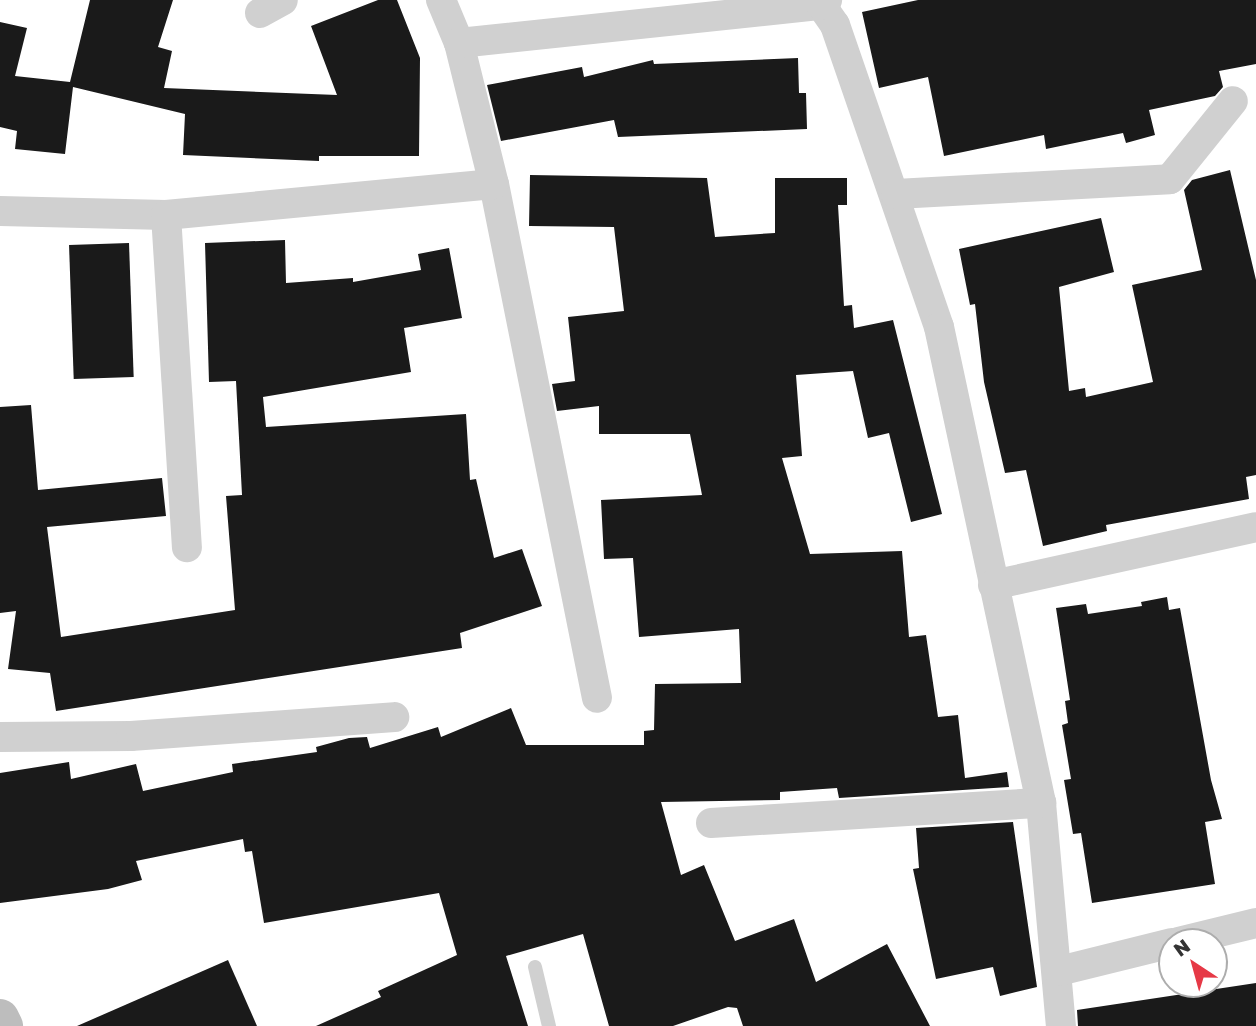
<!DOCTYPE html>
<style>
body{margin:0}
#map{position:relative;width:1256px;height:1026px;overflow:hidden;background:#fff;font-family:"Golos Text",sans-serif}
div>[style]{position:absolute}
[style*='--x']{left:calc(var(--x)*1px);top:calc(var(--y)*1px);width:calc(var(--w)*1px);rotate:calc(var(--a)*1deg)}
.building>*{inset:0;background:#1a1a1a;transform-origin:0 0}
.service>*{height:14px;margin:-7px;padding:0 7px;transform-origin:7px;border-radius:7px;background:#d0d0d0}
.minor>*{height:30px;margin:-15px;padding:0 15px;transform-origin:15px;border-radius:15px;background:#d0d0d0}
.secondary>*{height:38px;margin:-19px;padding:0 19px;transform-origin:19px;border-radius:19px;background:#bdbdbd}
span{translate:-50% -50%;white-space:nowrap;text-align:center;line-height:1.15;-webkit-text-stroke:7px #fff;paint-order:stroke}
.north{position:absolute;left:1158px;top:928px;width:70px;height:70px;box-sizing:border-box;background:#fff;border:2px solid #adadad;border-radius:50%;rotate:324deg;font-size:19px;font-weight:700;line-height:28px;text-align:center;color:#333}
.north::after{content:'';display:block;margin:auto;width:24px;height:32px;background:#e63946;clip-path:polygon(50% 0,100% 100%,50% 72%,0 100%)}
</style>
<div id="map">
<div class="building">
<div style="clip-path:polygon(90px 0,173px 0,158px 47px,172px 51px,164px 88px,337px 95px,311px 26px,378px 0,397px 0,420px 58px,419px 156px,319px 156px,319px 161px,183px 155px,185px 114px,73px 87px,65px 154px,15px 149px,17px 131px,0 127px,0 22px,27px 28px,15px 76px,70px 82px)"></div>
<div style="clip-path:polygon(918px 0,1256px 0,1256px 64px,1219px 71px,1223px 87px,1215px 96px,1149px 110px,1155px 135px,1126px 143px,1123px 133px,1046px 149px,1044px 135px,944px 156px,928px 77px,879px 88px,862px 12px)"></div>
<div style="clip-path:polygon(798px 58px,799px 93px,806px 93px,807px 129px,618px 137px,614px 120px,501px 141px,487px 85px,582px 67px,584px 77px,653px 60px,654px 64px)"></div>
<div style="clip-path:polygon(1230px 170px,1256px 280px,1256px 475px,1246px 477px,1249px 499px,1106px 525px,1107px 531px,1043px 546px,1026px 470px,1005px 473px,984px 382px,975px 304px,970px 305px,959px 249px,1101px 218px,1114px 272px,1059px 287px,1069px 391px,1085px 388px,1086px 397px,1153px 382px,1132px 285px,1202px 270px,1184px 190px,1192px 180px)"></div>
<div style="clip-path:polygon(530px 175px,707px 178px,715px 237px,775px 233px,775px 178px,847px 178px,847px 205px,838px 205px,844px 306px,852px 305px,854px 328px,893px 320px,942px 514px,911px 522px,889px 433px,868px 438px,853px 371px,796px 375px,802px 456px,782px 458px,810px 554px,902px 551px,909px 637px,926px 635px,938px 717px,958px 715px,965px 778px,1007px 772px,1009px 787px,839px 798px,837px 788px,780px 792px,780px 800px,661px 802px,681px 875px,704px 865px,735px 941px,794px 919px,816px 982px,887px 944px,930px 1026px,743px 1026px,737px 1008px,728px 1007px,673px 1026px,609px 1026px,583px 934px,506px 956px,528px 1026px,316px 1026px,381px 997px,378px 991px,457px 955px,439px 893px,264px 923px,252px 851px,245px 852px,243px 839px,136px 861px,142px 880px,108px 889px,0 903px,0 773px,69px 762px,71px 779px,136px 764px,143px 791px,233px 772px,232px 764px,317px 752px,316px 747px,349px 738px,367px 737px,370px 748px,438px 727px,441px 737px,511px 708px,526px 745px,644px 745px,644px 731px,654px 730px,655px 684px,741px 683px,739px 629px,639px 637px,633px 558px,604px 559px,601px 500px,702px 495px,690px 434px,599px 434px,599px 406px,557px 411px,552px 384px,575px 381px,568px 317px,624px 311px,614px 227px,529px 226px)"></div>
<div style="clip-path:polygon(285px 240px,286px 283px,353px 278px,353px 282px,421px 270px,418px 254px,449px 248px,462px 318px,404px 328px,411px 372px,263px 397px,266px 427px,466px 414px,470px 480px,476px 479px,494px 558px,522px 549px,542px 606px,460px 633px,462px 648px,56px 711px,50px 673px,8px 669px,16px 611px,0 613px,0 407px,31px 405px,38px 490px,162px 478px,166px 516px,47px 527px,61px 637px,235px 610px,226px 496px,242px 495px,236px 381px,209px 382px,205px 243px)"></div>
<div style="left:129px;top:243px;width:134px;height:60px;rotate:88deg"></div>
<div style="clip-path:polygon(1167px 597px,1169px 610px,1180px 608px,1211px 780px,1222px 819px,1205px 822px,1215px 884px,1092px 903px,1081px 833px,1073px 834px,1064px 780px,1071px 779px,1062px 725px,1068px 723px,1065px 701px,1070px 700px,1056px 608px,1086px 604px,1088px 614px,1142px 606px,1141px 602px)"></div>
<div style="clip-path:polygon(1013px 822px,1037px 987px,1000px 996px,993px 967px,936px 979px,913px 869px,919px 868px,916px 828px)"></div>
<div style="clip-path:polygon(228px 960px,257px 1026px,77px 1026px)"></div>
<div style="clip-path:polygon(1256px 983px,1256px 1026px,1078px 1026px,1077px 1010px)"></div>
</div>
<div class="service">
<div style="--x:535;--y:967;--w:61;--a:76.7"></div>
</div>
<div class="minor">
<div style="--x:441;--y:0;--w:47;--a:67.3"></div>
<div style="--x:459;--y:43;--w:145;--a:76.1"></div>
<div style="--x:494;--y:184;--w:524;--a:78.67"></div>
<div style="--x:821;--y:5;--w:24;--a:55"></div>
<div style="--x:835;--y:25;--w:319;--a:71"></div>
<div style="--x:939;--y:327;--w:487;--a:77.9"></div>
<div style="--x:1041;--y:803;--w:224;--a:84.9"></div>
<div style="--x:260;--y:13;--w:26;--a:-29"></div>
<div style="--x:459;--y:43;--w:364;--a:-6"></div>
<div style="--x:821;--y:5;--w:8;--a:-40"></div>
<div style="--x:896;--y:194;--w:274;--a:-3.1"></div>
<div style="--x:1170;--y:179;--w:100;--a:-51.1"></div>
<div style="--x:0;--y:211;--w:166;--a:1.4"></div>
<div style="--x:166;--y:215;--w:329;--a:-5.4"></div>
<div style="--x:166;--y:215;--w:333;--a:86.4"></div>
<div style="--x:993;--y:585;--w:269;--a:-12.4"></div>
<div style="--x:0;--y:737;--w:131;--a:-0.4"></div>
<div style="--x:131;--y:736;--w:264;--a:-4.1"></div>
<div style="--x:711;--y:823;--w:331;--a:-3.5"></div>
<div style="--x:1178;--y:942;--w:80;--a:-13.7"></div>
<div style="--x:1059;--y:971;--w:116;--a:-13.9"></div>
</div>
<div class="secondary">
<div style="--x:0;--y:1018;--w:9;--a:63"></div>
</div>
<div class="north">N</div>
</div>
